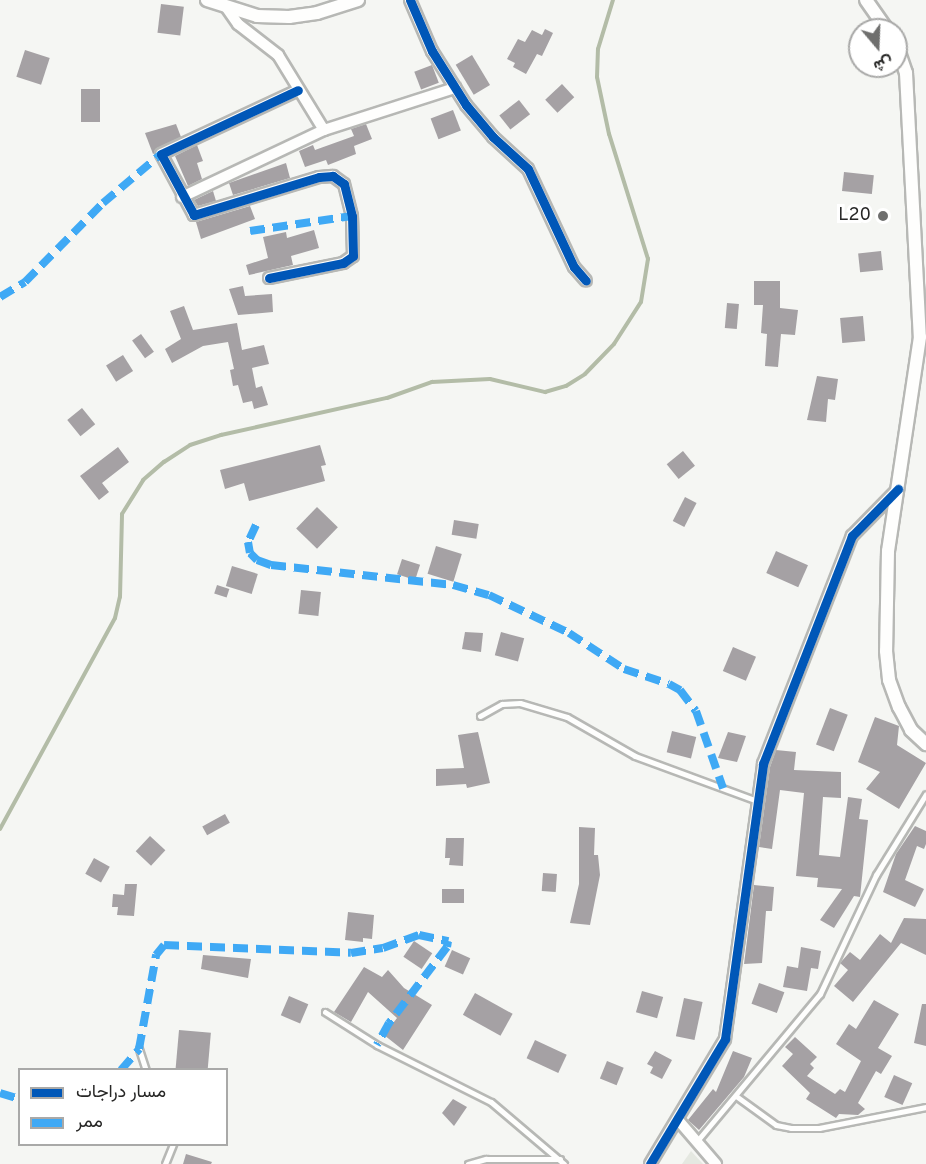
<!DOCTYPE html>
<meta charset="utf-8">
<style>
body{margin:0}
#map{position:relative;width:926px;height:1164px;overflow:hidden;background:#f5f6f3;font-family:Overpass,Vazirmatn,sans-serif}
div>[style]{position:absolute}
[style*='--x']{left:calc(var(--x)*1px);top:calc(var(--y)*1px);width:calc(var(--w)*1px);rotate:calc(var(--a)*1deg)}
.built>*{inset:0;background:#e5e8e1}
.stream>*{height:4px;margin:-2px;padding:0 2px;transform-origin:2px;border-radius:2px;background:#b3bca7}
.building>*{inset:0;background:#a5a1a4;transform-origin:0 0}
.roads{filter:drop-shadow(2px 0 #b7b8b5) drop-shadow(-2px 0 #b7b8b5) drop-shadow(0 2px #b7b8b5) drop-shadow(0 -2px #b7b8b5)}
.service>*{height:5px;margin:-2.5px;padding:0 2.5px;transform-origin:2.5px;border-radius:2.5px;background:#fefefd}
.minor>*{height:10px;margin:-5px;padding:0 5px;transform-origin:5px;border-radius:5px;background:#fefefd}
.tertiary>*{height:12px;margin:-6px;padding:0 6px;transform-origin:6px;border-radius:6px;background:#fefefd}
.quiet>*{height:8px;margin-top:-4px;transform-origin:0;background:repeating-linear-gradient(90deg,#3fa9f5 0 15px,transparent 0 23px)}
.cycleway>*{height:9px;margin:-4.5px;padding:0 4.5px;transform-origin:4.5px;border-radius:4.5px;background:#0057b8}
.dots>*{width:16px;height:16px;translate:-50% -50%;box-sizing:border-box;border:3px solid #fff;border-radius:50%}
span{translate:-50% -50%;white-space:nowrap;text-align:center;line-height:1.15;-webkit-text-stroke:6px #fff;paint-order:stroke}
.poi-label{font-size:18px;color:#272726}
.right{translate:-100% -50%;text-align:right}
.legend{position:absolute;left:18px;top:1068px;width:210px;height:78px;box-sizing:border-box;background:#fff;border:2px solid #a9a9a8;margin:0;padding:8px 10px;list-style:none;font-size:18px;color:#272726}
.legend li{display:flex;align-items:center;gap:12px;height:30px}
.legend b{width:30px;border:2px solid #a9a9a8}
.north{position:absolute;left:848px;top:18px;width:60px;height:60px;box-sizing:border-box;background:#fff;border:2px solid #a9a9a8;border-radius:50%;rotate:161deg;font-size:16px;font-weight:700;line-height:24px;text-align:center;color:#272726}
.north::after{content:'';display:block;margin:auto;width:21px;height:27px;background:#6f6f6e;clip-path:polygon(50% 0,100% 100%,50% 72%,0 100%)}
</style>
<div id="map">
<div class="built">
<div style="clip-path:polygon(691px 1151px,703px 1164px,682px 1164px)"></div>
</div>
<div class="stream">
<div style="--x:0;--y:829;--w:240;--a:-61.4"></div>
<div style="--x:115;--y:618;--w:22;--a:-77"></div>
<div style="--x:120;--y:597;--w:83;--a:-88.6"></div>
<div style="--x:122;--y:514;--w:40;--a:-58"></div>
<div style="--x:143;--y:480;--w:28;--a:-41"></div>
<div style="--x:164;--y:462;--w:31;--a:-33"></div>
<div style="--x:190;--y:445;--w:33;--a:-18"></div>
<div style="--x:221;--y:435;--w:170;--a:-12.6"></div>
<div style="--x:387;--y:398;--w:48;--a:-19.6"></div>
<div style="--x:432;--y:382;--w:58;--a:-3"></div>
<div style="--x:490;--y:379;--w:57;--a:13.3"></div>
<div style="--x:545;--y:392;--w:22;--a:-16"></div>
<div style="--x:566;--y:386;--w:22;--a:-32"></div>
<div style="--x:585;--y:374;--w:42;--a:-46"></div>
<div style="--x:614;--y:344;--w:50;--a:-57.3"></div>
<div style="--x:641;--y:302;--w:44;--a:-80.8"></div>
<div style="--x:648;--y:259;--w:131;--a:-107.3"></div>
<div style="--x:609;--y:134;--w:58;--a:-101.9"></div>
<div style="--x:597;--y:77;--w:28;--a:-88"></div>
<div style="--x:598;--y:49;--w:51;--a:-73"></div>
</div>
<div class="building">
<div style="left:161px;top:4px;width:23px;height:29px;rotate:7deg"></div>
<div style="clip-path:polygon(545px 29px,553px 33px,542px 56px,537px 54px,526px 74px,513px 67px,515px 63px,507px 59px,518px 39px,525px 42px,532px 30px,542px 35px)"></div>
<div style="left:25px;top:50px;width:26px;height:28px;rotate:18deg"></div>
<div style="left:472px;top:55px;width:35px;height:19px;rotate:59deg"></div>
<div style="left:432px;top:65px;width:19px;height:19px;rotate:69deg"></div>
<div style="left:562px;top:84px;width:18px;height:23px;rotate:47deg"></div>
<div style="left:81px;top:89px;width:19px;height:33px"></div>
<div style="left:519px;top:100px;width:18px;height:25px;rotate:52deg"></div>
<div style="left:453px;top:110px;width:22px;height:24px;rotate:69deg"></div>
<div style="clip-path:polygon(176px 124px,181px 137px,153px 154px,145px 133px)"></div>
<div style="clip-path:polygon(366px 124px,372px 139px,354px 146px,356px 154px,328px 165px,326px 160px,305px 167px,299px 151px,313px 145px,315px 150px,354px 136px,351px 129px)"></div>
<div style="clip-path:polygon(197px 145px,203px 161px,197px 163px,202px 179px,188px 186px,175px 156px)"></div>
<div style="clip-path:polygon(286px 163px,290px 178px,233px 195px,229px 183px)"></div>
<div style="left:844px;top:172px;width:30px;height:19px;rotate:6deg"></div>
<div style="clip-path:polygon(213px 191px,216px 201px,198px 206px,194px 200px)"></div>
<div style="clip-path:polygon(250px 206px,255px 219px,201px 239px,196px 222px)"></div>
<div style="clip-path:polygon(314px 230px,319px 248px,291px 256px,293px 265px,249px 275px,246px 265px,268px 258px,263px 237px,286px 232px,287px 238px)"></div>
<div style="left:881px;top:251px;width:19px;height:23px;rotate:84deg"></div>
<div style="clip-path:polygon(754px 281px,780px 281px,780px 308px,798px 310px,795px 335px,781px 334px,778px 367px,765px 366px,767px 334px,761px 333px,763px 305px,754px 305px)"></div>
<div style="clip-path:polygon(243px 286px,245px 296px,272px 294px,273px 312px,238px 315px,229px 289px)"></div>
<div style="left:727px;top:303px;width:12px;height:25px;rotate:5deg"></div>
<div style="clip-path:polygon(184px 306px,193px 330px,237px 323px,242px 350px,264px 345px,269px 364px,252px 368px,256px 388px,262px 386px,268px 405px,254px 409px,252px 401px,243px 403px,238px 385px,233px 386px,230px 370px,234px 369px,228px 342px,203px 346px,172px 363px,165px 349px,181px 339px,170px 311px)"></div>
<div style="left:863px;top:316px;width:25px;height:23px;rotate:85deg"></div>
<div style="left:141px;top:334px;width:22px;height:11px;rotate:54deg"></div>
<div style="left:123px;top:355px;width:19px;height:20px;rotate:58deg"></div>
<div style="clip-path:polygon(817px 376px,838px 379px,835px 400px,828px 399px,826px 422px,807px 420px)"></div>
<div style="left:82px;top:408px;width:21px;height:19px;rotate:51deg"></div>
<div style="clip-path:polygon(320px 445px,326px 465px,321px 466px,325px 481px,249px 501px,244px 483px,225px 489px,220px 470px)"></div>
<div style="clip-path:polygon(118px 447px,129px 462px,102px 483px,109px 492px,99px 500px,80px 476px)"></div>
<div style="left:683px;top:451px;width:19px;height:21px;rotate:51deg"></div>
<div style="left:685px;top:497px;width:13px;height:27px;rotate:27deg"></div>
<div style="left:317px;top:507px;width:29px;height:30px;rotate:44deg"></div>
<div style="left:454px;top:520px;width:25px;height:15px;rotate:9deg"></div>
<div style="left:436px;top:546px;width:27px;height:29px;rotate:17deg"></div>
<div style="left:776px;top:551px;width:35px;height:24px;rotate:24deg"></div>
<div style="left:402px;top:559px;width:19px;height:16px;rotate:18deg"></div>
<div style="left:232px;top:566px;width:27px;height:21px;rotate:17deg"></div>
<div style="left:217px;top:585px;width:13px;height:9px;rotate:18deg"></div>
<div style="left:301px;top:590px;width:20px;height:24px;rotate:6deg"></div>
<div style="clip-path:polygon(465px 632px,483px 633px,481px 652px,462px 649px)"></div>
<div style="left:501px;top:632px;width:24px;height:24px;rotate:15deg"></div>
<div style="left:733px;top:647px;width:25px;height:26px;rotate:23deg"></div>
<div style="left:830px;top:708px;width:19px;height:39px;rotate:21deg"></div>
<div style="clip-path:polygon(875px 717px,899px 726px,897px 745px,926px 763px,899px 809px,866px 789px,880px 772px,858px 762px)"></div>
<div style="left:672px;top:731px;width:25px;height:22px;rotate:14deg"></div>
<div style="clip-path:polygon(478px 732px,490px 783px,467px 788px,466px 784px,436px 786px,436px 769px,464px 768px,458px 735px)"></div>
<div style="clip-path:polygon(728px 732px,746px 736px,737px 762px,718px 758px)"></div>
<div style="clip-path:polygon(776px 750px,796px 752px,794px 770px,841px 772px,841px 798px,823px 797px,819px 855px,840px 857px,848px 797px,862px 799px,859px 819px,868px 820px,860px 897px,854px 896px,834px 928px,820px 920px,842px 889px,817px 887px,818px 878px,796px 876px,804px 793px,780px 790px,772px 849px,759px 847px,770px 767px)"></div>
<div style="left:225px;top:814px;width:10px;height:26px;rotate:61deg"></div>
<div style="clip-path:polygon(915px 826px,926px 831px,926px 844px,924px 849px,917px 846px,905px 880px,924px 889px,915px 907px,883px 892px,896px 854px)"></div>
<div style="clip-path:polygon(579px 827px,595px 828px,594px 855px,598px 855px,600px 875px,590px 925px,570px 923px,579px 884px)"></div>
<div style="left:150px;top:836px;width:21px;height:21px;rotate:43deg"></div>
<div style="clip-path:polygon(446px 838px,464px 838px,463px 866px,449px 865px,450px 858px,445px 858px)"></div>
<div style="left:94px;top:858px;width:18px;height:18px;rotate:29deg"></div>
<div style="left:543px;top:873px;width:14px;height:18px;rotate:4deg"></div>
<div style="clip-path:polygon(125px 884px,137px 884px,134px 916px,117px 915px,118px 907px,112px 907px,113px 894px,124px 895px)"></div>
<div style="clip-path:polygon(754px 885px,774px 887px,772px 911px,766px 911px,762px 963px,744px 964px)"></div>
<div style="left:442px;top:889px;width:22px;height:14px"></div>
<div style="clip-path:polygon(348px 912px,374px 915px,372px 939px,363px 938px,363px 942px,345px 940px)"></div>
<div style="clip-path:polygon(904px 918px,926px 919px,926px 955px,901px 943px,853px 1002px,834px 986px,848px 970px,840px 963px,850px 952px,860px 960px,880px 934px,891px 943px)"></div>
<div style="left:414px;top:941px;width:22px;height:19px;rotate:34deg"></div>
<div style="clip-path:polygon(801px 947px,821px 951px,818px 969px,811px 968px,807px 991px,783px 987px,787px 966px,798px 968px)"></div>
<div style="left:452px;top:950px;width:20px;height:18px;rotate:24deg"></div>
<div style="clip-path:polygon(203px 955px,251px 959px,248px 978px,201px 969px)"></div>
<div style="clip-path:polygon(364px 967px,382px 977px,388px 970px,404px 988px,432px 1005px,403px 1050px,384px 1035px,397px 1018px,368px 992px,351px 1022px,334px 1012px)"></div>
<div style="left:759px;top:983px;width:27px;height:22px;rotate:20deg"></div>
<div style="left:642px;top:991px;width:22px;height:22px;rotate:16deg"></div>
<div style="left:475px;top:993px;width:43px;height:25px;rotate:29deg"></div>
<div style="left:289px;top:996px;width:21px;height:21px;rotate:23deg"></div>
<div style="left:684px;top:998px;width:19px;height:39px;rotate:12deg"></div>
<div style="clip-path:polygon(874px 1000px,899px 1014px,878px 1048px,892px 1056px,881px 1074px,876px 1071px,858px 1103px,865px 1109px,858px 1115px,839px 1114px,836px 1118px,806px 1099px,810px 1093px,782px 1066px,793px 1054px,785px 1047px,795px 1037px,817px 1057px,810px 1064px,814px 1068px,807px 1076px,835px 1094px,840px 1089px,845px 1092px,861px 1061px,836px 1044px,849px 1024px,856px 1029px)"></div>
<div style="clip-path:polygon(922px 1004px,926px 1004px,926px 1046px,914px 1043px)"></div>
<div style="left:179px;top:1030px;width:32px;height:39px;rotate:5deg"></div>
<div style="left:535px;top:1040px;width:35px;height:20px;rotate:25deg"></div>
<div style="clip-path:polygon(655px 1051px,672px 1060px,662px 1079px,650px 1073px,653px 1067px,647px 1064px)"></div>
<div style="clip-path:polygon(733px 1051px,752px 1058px,744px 1077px,699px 1130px,688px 1120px,713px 1089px,716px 1092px)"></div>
<div style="left:607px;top:1061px;width:18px;height:19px;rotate:22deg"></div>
<div style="left:894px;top:1075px;width:20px;height:24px;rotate:24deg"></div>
<div style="clip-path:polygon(453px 1099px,467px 1107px,454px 1126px,442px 1113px)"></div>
<div style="clip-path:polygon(186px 1154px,212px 1162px,211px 1164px,183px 1164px)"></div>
</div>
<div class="roads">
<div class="service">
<div style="--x:480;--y:716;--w:25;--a:-29"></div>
<div style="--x:502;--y:704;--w:18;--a:-3"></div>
<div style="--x:520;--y:703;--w:49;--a:16.6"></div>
<div style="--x:567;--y:717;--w:78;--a:29.8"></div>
<div style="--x:635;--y:756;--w:130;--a:20.2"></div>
<div style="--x:325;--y:1012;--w:62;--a:32.4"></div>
<div style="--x:377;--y:1045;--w:127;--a:26.6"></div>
<div style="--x:491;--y:1102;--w:96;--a:40.3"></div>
<div style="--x:139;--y:1049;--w:22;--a:72"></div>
<div style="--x:736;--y:1096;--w:49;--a:35.9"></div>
<div style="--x:776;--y:1125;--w:15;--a:11"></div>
<div style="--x:791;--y:1128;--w:28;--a:0"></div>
<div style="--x:819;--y:1128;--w:109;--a:-11.1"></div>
<div style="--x:697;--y:1141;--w:192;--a:-50.1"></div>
<div style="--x:820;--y:994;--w:132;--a:-64.8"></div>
<div style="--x:876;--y:875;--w:95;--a:-58.3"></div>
<div style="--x:165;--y:1164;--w:22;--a:-68"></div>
<div style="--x:468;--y:1164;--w:19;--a:-16"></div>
<div style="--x:486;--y:1159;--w:74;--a:0"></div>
</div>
<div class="minor">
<div style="--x:410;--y:0;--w:56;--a:66.7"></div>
<div style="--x:432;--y:51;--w:64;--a:57.8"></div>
<div style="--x:466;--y:105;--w:42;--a:49.8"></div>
<div style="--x:493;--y:137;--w:47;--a:42.4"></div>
<div style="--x:528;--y:169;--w:108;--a:64.9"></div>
<div style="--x:574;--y:267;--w:18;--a:49"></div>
<div style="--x:226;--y:7;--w:21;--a:55"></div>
<div style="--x:238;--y:24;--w:51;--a:37.8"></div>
<div style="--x:278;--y:55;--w:88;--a:58.5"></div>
<div style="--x:324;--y:130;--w:138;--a:-17.8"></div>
<div style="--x:182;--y:197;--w:157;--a:-25.3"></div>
<div style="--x:269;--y:278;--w:76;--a:-11.5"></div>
<div style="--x:343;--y:263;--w:12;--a:-35"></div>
<div style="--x:353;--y:256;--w:40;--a:-91.4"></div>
<div style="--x:352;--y:216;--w:33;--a:-104"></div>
<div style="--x:344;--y:184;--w:14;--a:-144"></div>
<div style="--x:333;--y:176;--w:14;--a:176"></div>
<div style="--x:319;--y:177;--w:131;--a:163.1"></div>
<div style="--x:194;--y:215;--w:69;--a:-118.4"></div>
<div style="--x:161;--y:154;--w:151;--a:-25"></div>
<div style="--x:679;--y:1121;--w:57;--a:49.3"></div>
<div style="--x:650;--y:1164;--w:146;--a:-59"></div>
<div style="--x:725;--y:1039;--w:278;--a:-82.1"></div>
<div style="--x:763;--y:764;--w:245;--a:-68.7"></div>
<div style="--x:852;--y:536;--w:66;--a:-45.6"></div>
</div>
<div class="tertiary">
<div style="--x:207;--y:0;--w:52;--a:17.7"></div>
<div style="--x:257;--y:16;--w:32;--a:2"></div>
<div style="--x:289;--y:17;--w:28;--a:-8"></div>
<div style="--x:317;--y:13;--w:43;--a:-17.6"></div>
<div style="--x:866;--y:0;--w:37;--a:55"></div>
<div style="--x:896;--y:44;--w:31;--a:71"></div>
<div style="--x:906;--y:73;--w:264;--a:87"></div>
<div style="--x:920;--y:337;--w:216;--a:98.5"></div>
<div style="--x:888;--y:551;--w:100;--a:91.1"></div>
<div style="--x:886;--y:651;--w:29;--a:84"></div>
<div style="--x:889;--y:680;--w:29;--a:70"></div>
<div style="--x:899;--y:707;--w:26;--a:62"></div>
<div style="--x:911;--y:730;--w:21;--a:43"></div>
</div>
</div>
<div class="quiet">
<div style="--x:250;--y:231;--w:103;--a:-8.4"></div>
<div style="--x:0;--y:297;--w:29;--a:-31"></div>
<div style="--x:25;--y:282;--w:111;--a:-45.4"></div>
<div style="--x:103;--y:203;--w:76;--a:-40.2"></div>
<div style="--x:256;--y:525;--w:19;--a:115"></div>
<div style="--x:248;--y:542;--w:11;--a:80"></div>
<div style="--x:250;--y:553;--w:10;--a:45"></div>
<div style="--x:257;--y:560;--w:15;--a:20"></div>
<div style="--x:271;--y:565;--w:183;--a:6.3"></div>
<div style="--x:453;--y:585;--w:37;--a:16"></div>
<div style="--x:489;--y:595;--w:89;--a:25.4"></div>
<div style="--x:569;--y:633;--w:66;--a:33.2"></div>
<div style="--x:624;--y:669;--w:47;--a:18.4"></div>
<div style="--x:669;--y:684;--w:13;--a:29"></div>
<div style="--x:680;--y:690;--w:26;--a:53"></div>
<div style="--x:696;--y:711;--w:82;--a:70.7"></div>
<div style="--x:121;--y:1070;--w:28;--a:-49"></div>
<div style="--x:139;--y:1049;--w:96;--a:-79.7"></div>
<div style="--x:156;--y:955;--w:13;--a:-51"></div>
<div style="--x:164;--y:945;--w:187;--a:2.4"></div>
<div style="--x:351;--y:953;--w:32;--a:-9"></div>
<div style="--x:383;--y:948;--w:38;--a:-20"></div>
<div style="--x:419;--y:935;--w:30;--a:12"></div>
<div style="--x:448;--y:941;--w:6;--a:99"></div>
<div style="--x:447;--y:947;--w:96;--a:127.3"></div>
<div style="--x:389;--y:1023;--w:25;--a:119"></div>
<div style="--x:0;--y:1093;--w:21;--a:17"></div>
</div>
<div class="cycleway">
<div style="--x:410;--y:0;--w:56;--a:66.7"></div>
<div style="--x:432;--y:51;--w:64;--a:57.8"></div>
<div style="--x:466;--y:105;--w:42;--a:49.8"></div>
<div style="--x:493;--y:137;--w:47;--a:42.4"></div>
<div style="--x:528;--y:169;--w:108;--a:64.9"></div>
<div style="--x:574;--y:267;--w:18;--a:49"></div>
<div style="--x:269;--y:278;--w:76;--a:-11.5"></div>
<div style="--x:343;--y:263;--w:12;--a:-35"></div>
<div style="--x:353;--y:256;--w:40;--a:-91.4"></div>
<div style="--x:352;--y:216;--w:33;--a:-104"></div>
<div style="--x:344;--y:184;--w:14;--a:-144"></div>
<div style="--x:333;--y:176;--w:14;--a:176"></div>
<div style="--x:319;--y:177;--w:131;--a:163.1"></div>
<div style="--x:194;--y:215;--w:69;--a:-118.4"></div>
<div style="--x:161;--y:154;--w:151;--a:-25"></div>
<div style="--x:650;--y:1164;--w:146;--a:-59"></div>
<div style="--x:725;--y:1039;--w:278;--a:-82.1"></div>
<div style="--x:763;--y:764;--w:245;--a:-68.7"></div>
<div style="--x:852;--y:536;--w:66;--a:-45.6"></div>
</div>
<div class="dots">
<div style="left:883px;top:216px;background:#6f6f6e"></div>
</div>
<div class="poi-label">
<span class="right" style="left:871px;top:216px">L20</span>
</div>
<ul class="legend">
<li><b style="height:8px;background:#0057b8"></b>مسار دراجات</li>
<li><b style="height:8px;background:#3fa9f5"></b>ممر</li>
</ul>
<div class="north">ش</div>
</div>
